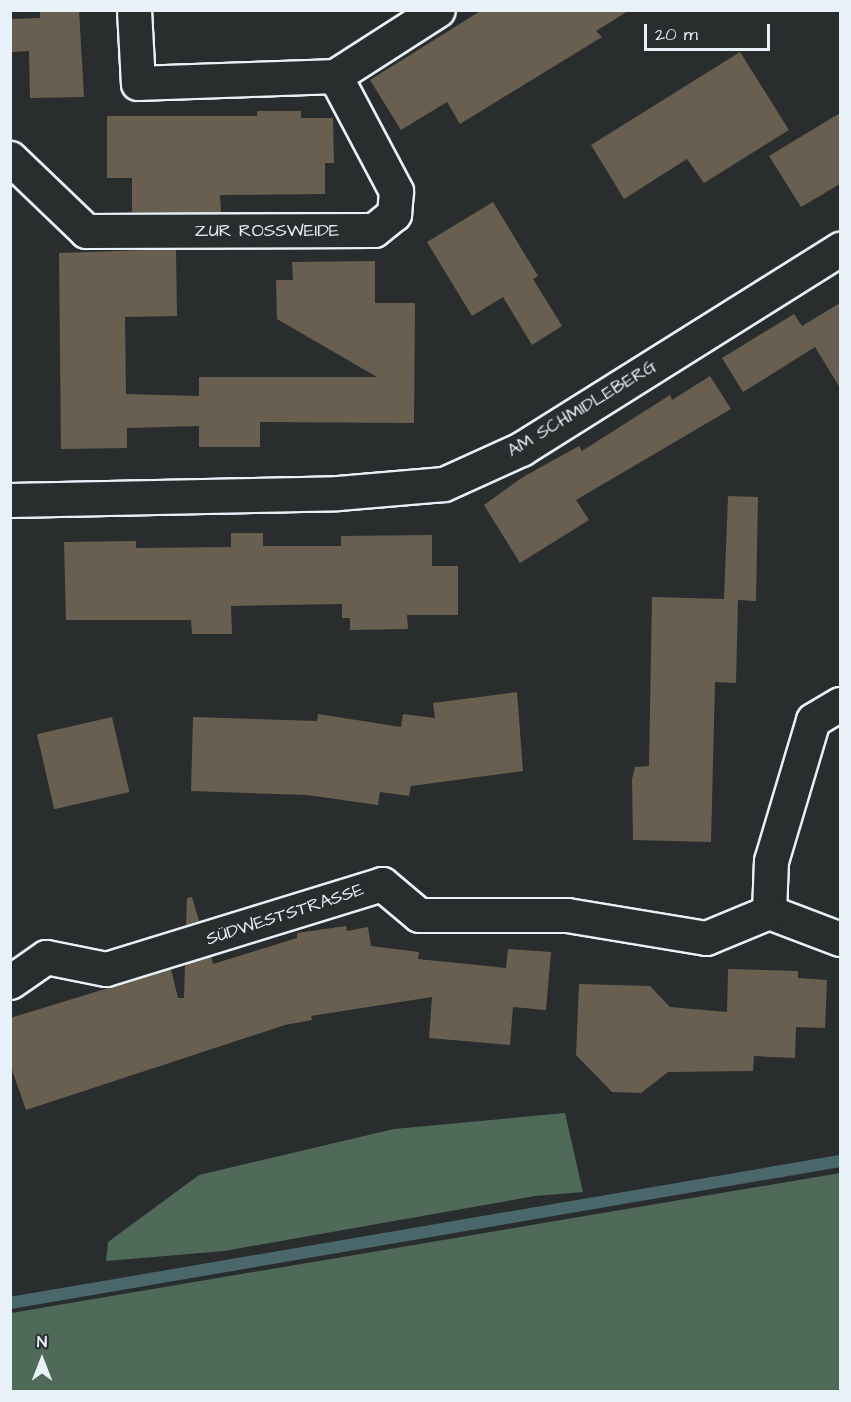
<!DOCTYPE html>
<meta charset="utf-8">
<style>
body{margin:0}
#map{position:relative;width:851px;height:1402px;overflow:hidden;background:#2a2d2e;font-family:"Architects Daughter",sans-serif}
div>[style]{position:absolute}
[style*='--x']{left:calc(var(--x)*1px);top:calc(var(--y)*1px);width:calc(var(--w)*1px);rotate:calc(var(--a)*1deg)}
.green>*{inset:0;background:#506a59}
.stream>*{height:12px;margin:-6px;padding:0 6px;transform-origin:6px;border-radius:6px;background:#4a686b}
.building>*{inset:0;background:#695f50;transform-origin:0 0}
.roads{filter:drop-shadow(2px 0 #e8f1f8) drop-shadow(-2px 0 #e8f1f8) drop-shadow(0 2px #e8f1f8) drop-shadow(0 -2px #e8f1f8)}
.minor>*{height:33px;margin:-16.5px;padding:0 16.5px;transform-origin:16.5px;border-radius:16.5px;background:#2a2d2e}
span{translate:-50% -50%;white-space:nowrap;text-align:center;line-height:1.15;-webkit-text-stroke:4.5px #2a2d2e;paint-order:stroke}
.street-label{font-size:18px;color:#e8f1f8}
.frame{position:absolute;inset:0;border:12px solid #e8f1f8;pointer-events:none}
.north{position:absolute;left:12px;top:1330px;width:60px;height:60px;-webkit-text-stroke:4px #2a2d2e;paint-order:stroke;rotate:0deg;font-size:16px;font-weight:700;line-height:24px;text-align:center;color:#e8f1f8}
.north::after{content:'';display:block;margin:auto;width:21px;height:27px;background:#e8f1f8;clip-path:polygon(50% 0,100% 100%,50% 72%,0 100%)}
.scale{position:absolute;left:644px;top:24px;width:126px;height:27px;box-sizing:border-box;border:3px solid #e8f1f8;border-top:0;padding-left:8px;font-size:18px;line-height:21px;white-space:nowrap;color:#e8f1f8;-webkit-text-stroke:4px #2a2d2e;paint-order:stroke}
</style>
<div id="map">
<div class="green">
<div style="clip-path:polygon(565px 1113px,583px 1192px,535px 1196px,224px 1251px,106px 1261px,108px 1242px,199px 1175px,394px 1129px)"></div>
<div style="clip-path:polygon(840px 1173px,840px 1391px,11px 1391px,11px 1313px)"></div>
</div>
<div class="stream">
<div style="--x:10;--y:1303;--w:842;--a:-9.71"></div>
</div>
<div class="building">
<div style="clip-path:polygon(40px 10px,79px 10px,84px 97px,30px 98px,29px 51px,10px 52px,10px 19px,40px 18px)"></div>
<div style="clip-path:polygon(482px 10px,630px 10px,596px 31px,602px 37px,460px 124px,447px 102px,401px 130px,370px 80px)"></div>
<div style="clip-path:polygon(740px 52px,789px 130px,704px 183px,687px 159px,624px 199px,591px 145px)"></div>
<div style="clip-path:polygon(257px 111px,301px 111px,301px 118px,333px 118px,334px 163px,325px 163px,325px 194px,220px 195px,221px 212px,132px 212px,132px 178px,107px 178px,107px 116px,257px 116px)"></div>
<div style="clip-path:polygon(840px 113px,840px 184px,801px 207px,769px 156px)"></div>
<div style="clip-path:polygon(493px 202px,538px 276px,533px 279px,562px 326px,532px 345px,503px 297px,472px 316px,427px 242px)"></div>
<div style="clip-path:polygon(176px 249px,177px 316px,125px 317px,126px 394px,199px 396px,199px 377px,377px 377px,277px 319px,276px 280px,293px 280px,292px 262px,375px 261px,375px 303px,415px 303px,414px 423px,260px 422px,260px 447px,199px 447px,199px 426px,127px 428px,127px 448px,61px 449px,59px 253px)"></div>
<div style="clip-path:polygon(840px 303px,840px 388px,815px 347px,743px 392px,722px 358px,794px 314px,802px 326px)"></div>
<div style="clip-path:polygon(710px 376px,731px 409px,576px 500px,589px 520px,520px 563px,484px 505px,523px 477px,579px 446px,582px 451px,670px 395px,672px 400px)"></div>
<div style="clip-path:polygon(728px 496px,758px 497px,756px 601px,738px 600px,736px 683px,715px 682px,711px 842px,633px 840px,632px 779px,635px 767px,649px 766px,652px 597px,724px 599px)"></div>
<div style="clip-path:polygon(231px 533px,263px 533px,263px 546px,341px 546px,341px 536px,432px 535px,432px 566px,458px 566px,458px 615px,407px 615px,408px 629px,350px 630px,350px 618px,342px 618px,342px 604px,231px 606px,232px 634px,192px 634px,191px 620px,66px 620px,64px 542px,136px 541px,136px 548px,231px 547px)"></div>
<div style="clip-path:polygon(517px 692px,523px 771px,411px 786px,409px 796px,380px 792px,378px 805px,307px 795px,191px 791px,193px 717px,317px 721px,318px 714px,401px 727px,403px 714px,435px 718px,433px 703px)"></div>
<div style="left:112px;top:717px;width:77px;height:77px;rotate:77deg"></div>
<div style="clip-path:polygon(192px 897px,199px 921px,186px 925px,187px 898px)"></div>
<div style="clip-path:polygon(346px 926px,347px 931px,368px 927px,371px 946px,419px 952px,418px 959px,506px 968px,508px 949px,551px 952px,546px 1010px,513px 1007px,510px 1045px,429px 1038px,432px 997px,311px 1016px,312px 1020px,285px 1025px,26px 1110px,10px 1064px,10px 1018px,171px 969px,178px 998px,184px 998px,185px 964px,211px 956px,213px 964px,297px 938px,297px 933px)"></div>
<div style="clip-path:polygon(728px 969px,798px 971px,798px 978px,827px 980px,825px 1028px,796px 1027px,795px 1058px,754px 1056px,753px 1071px,668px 1072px,641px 1093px,612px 1092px,576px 1055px,579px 984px,650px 986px,670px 1007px,727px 1012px)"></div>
</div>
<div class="roads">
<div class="minor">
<div style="--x:134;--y:10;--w:73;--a:86.9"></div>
<div style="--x:138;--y:83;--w:197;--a:-2"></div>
<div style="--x:335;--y:76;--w:122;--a:-32.7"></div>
<div style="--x:10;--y:158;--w:105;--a:43.8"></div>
<div style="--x:86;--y:231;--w:288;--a:-0.2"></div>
<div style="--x:374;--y:230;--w:26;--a:-39"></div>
<div style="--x:394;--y:214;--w:23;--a:-85"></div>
<div style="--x:396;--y:191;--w:130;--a:-117.9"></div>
<div style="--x:10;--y:500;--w:328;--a:-1.2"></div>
<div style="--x:338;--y:493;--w:106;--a:-4.9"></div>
<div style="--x:444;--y:484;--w:85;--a:-24.4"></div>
<div style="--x:521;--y:449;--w:377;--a:-32.1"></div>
<div style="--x:769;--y:912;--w:51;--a:-87.8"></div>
<div style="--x:771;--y:861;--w:147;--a:-73.4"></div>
<div style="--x:813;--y:720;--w:31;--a:-31"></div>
<div style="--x:769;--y:912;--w:76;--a:20.8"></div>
<div style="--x:10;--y:982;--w:44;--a:-34.8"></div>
<div style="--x:46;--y:957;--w:61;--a:11.3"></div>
<div style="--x:106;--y:969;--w:289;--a:-17.1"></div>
<div style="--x:382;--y:884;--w:48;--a:40"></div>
<div style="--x:419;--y:915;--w:148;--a:0"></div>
<div style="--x:567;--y:915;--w:141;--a:9.4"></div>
<div style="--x:706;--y:938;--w:68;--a:-22.4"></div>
</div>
</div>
<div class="street-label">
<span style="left:267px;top:231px">ZUR ROSSWEIDE</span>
<span style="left:582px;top:409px;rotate:-31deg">AM SCHMIDLEBERG</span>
<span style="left:285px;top:915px;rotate:-18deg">SÜDWESTSTRASSE</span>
</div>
<div class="frame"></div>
<div class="north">N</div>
<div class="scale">20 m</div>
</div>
